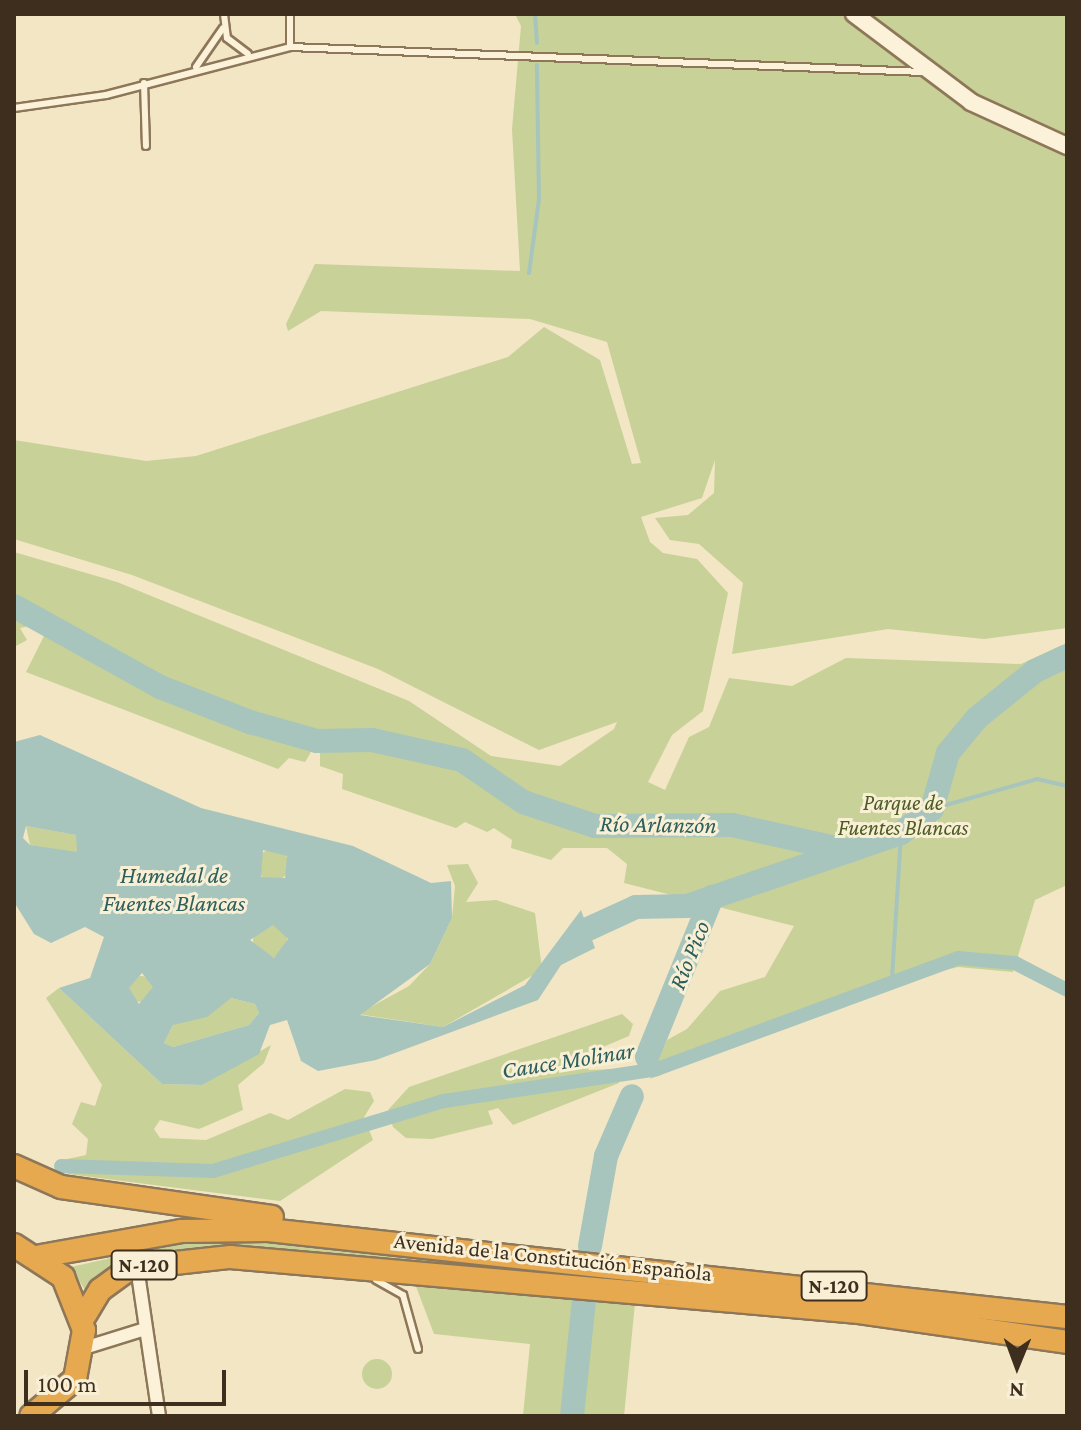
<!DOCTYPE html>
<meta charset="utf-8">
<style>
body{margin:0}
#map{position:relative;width:1081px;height:1430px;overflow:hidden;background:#f2e6c5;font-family:"Crimson Pro",serif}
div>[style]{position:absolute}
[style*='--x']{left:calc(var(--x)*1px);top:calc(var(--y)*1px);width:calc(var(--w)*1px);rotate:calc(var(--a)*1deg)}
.green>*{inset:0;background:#c8d197}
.round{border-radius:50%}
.water>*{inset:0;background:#a7c5bd}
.stream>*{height:4px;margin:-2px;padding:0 2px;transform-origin:2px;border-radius:2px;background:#a7c5bd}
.canal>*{height:14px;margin:-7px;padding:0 7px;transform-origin:7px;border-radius:7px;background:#a7c5bd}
.river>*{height:24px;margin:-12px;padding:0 12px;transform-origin:12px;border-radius:12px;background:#a7c5bd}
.roads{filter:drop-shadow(2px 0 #8e7759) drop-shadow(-2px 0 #8e7759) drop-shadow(0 2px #8e7759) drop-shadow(0 -2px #8e7759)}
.lane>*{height:6px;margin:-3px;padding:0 3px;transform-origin:3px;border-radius:3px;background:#fbf2d9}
.street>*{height:12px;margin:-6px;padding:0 6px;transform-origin:6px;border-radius:6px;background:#fbf2d9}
.secondary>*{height:16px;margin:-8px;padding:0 8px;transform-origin:8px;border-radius:8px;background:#fbf2d9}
.highway>*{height:22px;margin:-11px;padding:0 11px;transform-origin:11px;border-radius:11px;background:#e6a950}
span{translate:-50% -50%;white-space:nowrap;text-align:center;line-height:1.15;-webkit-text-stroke:6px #f8efd5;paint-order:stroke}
.shield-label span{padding:2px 6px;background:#f8efd5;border:2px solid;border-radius:6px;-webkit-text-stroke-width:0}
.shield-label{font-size:20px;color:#3d2e1e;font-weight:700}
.park-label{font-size:22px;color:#4b5b23;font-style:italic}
.street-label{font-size:22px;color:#3d2e1e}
.water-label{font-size:24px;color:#2c5e5c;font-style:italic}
.frame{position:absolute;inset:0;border:16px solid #3d2e1e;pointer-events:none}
.north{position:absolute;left:977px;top:1326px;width:80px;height:80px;-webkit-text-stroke:6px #f8efd5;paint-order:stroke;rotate:181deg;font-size:22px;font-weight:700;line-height:32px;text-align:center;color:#3d2e1e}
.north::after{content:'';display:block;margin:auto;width:28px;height:36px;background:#3d2e1e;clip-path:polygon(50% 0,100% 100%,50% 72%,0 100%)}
.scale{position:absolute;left:24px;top:1370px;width:202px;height:36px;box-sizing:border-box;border:4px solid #3d2e1e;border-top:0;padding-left:10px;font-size:24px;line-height:28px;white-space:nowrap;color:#3d2e1e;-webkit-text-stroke:6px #f8efd5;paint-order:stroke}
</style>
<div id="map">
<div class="green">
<div style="clip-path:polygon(515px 14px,1067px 14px,1067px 628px,984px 639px,888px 629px,732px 654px,743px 583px,699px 544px,670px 540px,655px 518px,688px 515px,714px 493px,715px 460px,702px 498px,641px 517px,650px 542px,663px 553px,697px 559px,728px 593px,703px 711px,672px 735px,648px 782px,665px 790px,689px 737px,709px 727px,729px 678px,792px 686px,846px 658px,1021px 664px,1067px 643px,1067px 885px,1035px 900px,1013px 972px,958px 967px,896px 982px,650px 1079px,667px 1040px,687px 1029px,720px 991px,765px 977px,794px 926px,624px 883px,627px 864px,607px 848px,563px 848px,551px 860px,511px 848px,512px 840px,494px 828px,487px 832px,465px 822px,456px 828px,342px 789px,343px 774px,320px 766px,320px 753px,311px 752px,305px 762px,289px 758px,278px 769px,26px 672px,44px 636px,34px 625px,20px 628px,27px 640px,14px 647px,14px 552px,117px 582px,409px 701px,491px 756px,560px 766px,614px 729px,617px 722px,539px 750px,378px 669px,132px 575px,14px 539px,14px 440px,146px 461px,196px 456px,508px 357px,544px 327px,600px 360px,632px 464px,641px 463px,607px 342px,530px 319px,321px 311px,288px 331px,286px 324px,315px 264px,520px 271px,512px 129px,521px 26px)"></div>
<div style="clip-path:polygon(26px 826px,77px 835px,77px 853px,30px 845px)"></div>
<div class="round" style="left:257px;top:849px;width:32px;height:32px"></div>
<div style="clip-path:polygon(468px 864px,478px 883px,466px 902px,496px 900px,535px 913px,542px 970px,443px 1027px,358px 1014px,409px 986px,430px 964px,452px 918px,455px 886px,447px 865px)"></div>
<div class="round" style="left:253px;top:924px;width:34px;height:34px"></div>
<div class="round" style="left:128px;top:976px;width:26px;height:26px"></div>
<div style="clip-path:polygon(59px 988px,162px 1084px,202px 1085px,271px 1045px,264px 1063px,238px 1085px,243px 1110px,199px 1129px,160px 1120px,154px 1129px,160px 1138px,206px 1140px,270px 1113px,288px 1120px,345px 1089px,370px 1092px,374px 1101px,364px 1117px,373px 1140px,280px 1201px,68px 1174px,67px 1159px,86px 1155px,88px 1139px,72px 1124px,81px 1102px,95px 1106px,102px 1085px,46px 998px)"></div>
<div style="clip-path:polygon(231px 998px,255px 1004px,259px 1013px,249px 1025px,173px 1047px,164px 1043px,173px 1025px)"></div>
<div style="clip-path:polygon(622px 1014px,633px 1024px,629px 1036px,579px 1057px,589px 1070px,614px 1069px,619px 1083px,513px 1125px,498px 1108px,488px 1111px,493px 1124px,432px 1139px,406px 1138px,393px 1127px,388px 1110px,409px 1087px)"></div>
<div style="clip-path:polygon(191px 1240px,308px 1244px,601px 1277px,254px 1247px,130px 1257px,85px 1290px,71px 1267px)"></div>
<div style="clip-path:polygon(414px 1281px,635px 1303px,624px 1416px,523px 1416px,530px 1344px,434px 1334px)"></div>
<div class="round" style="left:362px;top:1359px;width:30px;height:30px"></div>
</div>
<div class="water">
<div style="clip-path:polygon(evenodd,40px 735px,201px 808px,353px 846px,431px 883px,451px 881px,452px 918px,430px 964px,360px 1015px,443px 1027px,525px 985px,581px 910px,595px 948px,561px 965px,538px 1000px,376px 1060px,318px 1071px,301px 1061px,287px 1020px,270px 1025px,259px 1054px,202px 1085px,162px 1084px,59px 988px,90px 978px,104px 937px,85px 927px,51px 943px,34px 934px,14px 902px,14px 742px,40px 735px,26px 826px,76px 835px,77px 852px,30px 845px,23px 838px,26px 826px,40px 735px,263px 850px,287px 856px,285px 878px,261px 877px,263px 850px,40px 735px,273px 925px,288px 939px,274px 958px,250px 940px,273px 925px,40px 735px,142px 973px,153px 987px,139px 1004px,129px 988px,142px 973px,40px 735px,231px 998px,255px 1004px,259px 1013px,249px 1025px,173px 1047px,164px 1043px,173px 1025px,207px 1017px,231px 998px)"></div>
</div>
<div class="stream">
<div style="--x:535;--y:14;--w:29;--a:86"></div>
<div style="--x:529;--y:273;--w:75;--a:-82.3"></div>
<div style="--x:539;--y:199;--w:134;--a:-90.9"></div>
<div style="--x:932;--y:809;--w:109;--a:-15.9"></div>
<div style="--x:1037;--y:779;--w:31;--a:13"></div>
<div style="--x:892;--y:978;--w:145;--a:-86.4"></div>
</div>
<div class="canal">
<div style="--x:61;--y:1166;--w:152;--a:1.9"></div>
<div style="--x:213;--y:1171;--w:241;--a:-16.9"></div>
<div style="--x:444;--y:1101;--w:215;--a:-8.5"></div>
<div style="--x:657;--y:1069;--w:321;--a:-20.2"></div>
<div style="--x:958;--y:958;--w:57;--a:5"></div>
<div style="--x:1015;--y:963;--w:59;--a:27.4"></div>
</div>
<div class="river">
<div style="--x:14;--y:606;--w:167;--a:29"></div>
<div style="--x:160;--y:687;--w:97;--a:21.3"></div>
<div style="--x:250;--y:722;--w:70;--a:15.8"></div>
<div style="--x:317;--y:741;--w:55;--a:-1"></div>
<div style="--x:372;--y:740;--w:92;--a:12.5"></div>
<div style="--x:462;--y:760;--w:74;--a:34.5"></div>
<div style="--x:523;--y:802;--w:76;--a:18.4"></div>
<div style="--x:595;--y:826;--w:137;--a:-0.4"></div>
<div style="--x:732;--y:825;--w:120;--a:12.5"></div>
<div style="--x:849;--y:851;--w:55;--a:-19.1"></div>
<div style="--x:901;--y:833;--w:39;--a:-38"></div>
<div style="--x:932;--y:809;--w:58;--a:-74.1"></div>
<div style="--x:948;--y:753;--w:45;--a:-50.4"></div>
<div style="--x:977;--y:718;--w:75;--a:-39"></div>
<div style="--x:1035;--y:671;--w:35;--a:-25"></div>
<div style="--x:588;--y:929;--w:53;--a:-24.6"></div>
<div style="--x:636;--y:907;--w:51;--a:-1.1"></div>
<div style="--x:687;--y:906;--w:171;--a:-18.8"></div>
<div style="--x:647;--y:1057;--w:173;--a:-67.9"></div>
<div style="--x:590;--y:1246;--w:91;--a:-79.9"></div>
<div style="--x:606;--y:1156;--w:65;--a:-66.6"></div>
<div style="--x:572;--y:1416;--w:118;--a:-84.1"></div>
</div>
<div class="roads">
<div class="lane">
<div style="--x:224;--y:14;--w:24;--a:83"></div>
<div style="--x:227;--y:38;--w:26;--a:37"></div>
<div style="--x:290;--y:14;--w:33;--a:90"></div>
<div style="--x:196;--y:67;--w:47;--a:-55.3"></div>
<div style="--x:144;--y:83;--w:63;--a:88.2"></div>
<div style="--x:14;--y:108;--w:93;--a:-8"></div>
<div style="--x:106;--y:95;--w:190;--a:-14.6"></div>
<div style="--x:290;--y:47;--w:634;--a:2.26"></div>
<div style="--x:376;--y:1280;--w:31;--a:29"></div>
<div style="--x:403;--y:1295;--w:56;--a:74.5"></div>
</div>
<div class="street">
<div style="--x:137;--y:1267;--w:151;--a:81.6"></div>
<div style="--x:84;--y:1348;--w:64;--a:-17.3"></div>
</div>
<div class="secondary">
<div style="--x:854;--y:14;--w:146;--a:36.9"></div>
<div style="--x:971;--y:102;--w:106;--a:24.6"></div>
</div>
<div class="highway">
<div style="--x:14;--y:1166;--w:51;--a:24.1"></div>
<div style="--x:61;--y:1187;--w:213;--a:8.1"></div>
<div style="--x:14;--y:1245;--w:59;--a:33.1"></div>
<div style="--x:63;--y:1277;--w:57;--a:68.4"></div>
<div style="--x:84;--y:1330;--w:50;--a:100.4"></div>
<div style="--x:75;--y:1379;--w:57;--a:139.9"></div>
<div style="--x:41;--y:1256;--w:142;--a:-10.1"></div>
<div style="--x:181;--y:1231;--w:87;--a:-0.7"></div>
<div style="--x:268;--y:1230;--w:804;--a:6.21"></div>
<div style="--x:82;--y:1320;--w:35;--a:-59"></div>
<div style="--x:100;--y:1290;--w:37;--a:-36"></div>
<div style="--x:130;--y:1268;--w:101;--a:-6.3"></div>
<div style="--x:230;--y:1257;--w:631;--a:5"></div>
<div style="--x:859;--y:1312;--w:210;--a:8.2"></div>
</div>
</div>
<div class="shield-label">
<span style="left:144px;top:1265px">N-120</span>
<span style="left:834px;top:1286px">N-120</span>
</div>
<div class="park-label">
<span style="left:903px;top:815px">Parque de<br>Fuentes Blancas</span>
</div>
<div class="street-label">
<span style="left:553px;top:1257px;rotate:6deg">Avenida de la Constitución Española</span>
</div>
<div class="water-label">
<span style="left:658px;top:824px;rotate:1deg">Río Arlanzón</span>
<span style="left:174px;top:889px">Humedal de<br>Fuentes Blancas</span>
<span style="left:689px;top:955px;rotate:-68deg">Río Pico</span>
<span style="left:568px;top:1060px;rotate:-9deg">Cauce Molinar</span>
</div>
<div class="frame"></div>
<div class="north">N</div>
<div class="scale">100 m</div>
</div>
